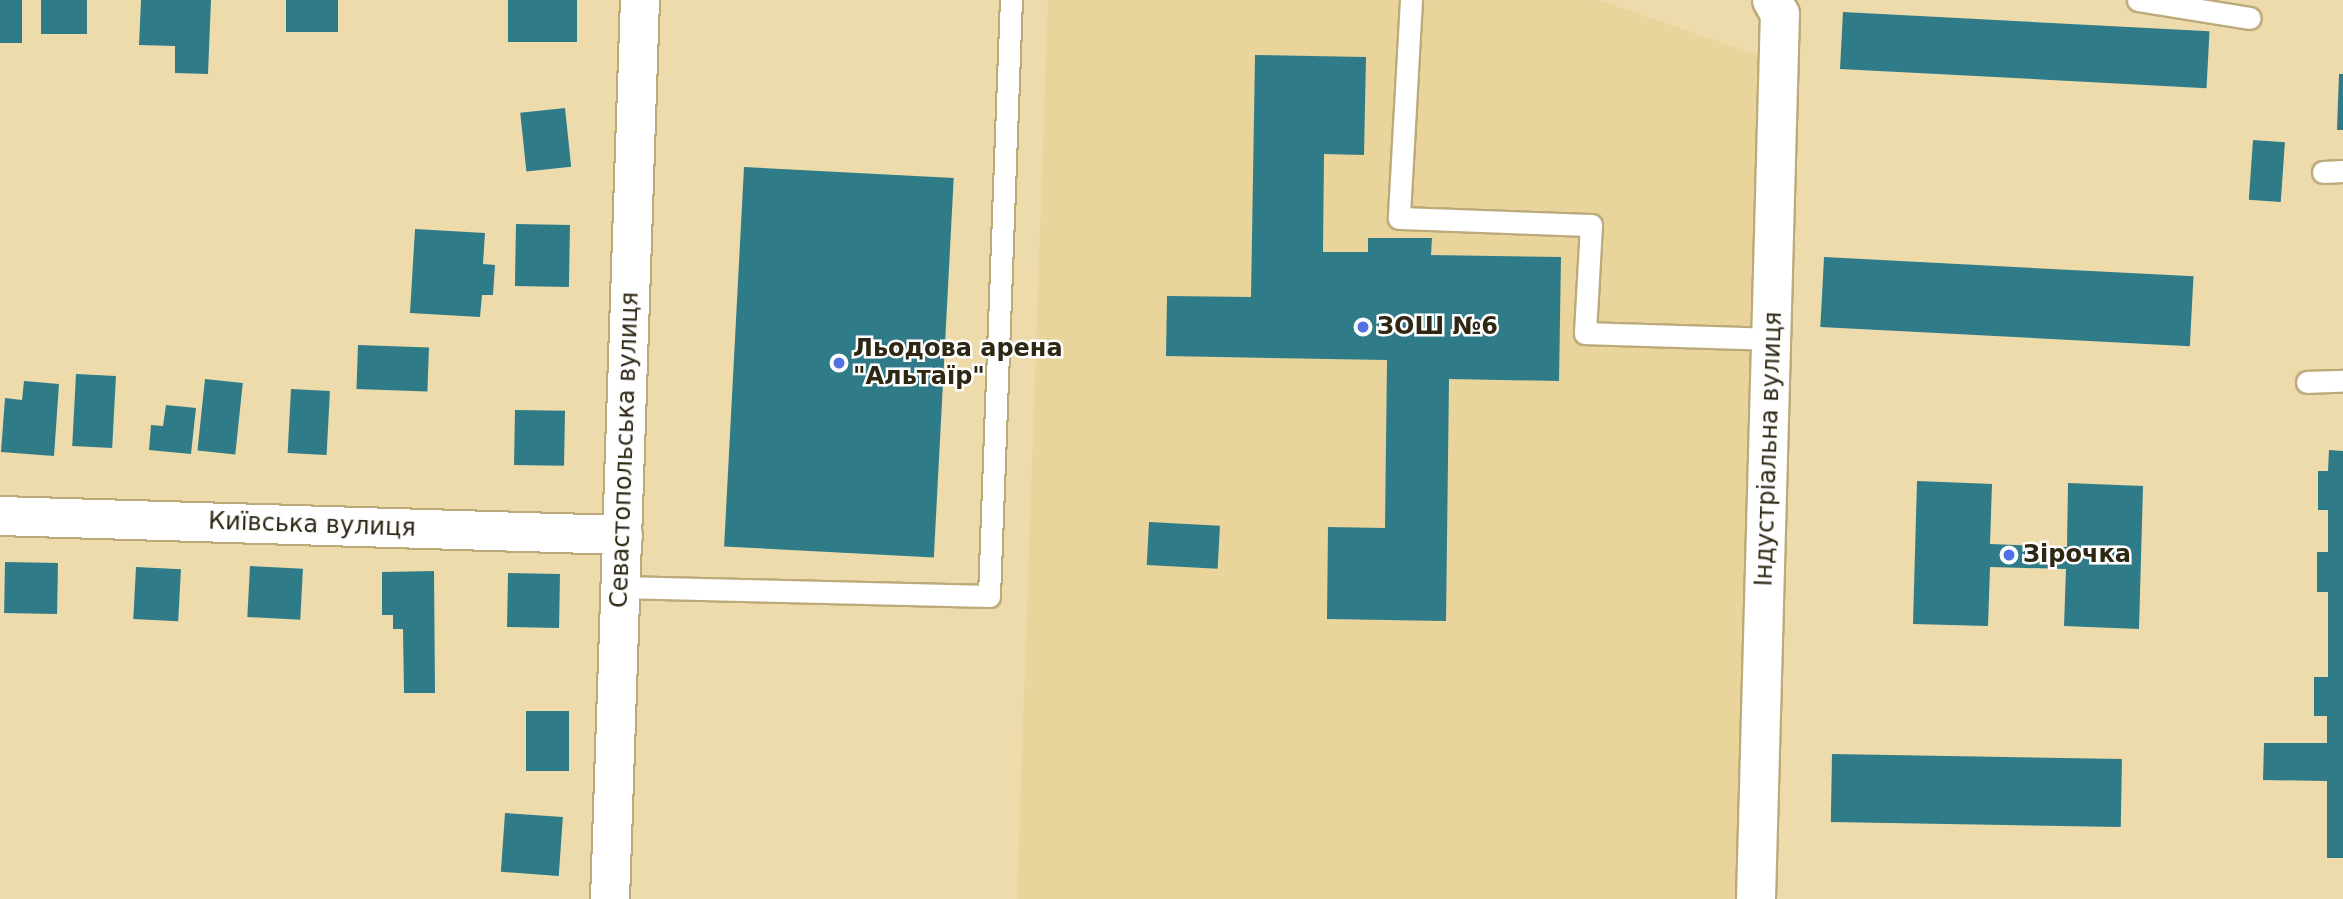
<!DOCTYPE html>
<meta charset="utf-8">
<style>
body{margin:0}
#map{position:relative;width:2343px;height:899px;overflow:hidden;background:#eedbab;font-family:"DejaVu Sans",sans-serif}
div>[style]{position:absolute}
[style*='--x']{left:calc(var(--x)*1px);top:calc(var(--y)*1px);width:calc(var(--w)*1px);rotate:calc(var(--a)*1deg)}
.built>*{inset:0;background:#e9d49c}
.building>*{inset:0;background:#2f7c88;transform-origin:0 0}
.roads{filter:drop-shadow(2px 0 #bcaa7b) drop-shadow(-2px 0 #bcaa7b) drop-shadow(0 2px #bcaa7b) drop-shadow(0 -2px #bcaa7b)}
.service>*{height:21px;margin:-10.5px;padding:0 10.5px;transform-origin:10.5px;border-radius:10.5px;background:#fff}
.minor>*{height:38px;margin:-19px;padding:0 19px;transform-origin:19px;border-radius:19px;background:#fff}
.dots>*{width:19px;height:19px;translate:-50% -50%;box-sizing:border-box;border:4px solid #fefefe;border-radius:50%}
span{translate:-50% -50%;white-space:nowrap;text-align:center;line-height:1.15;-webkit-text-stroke:5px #fefefe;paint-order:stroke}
.poi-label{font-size:24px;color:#2e2714;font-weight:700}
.left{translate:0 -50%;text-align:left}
.street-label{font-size:24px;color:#2e2714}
</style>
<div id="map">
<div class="built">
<div style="clip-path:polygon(1048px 0,1598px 0,1761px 56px,1740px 899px,1017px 899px)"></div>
</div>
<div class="building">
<div style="left:0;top:0;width:22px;height:43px"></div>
<div style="left:41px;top:0;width:46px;height:34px"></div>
<div style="clip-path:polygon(141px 0,211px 0,208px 74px,175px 73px,175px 46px,139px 45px)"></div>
<div style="left:286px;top:0;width:52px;height:32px"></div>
<div style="left:508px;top:0;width:69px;height:42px"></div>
<div style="left:1843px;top:12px;width:367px;height:57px;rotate:3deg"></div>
<div style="clip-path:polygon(1255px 55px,1366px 57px,1364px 155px,1324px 154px,1323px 252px,1368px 252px,1368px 238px,1432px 238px,1431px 255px,1561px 257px,1559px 381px,1449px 379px,1446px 621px,1327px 619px,1328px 527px,1385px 528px,1387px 360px,1166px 356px,1167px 296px,1251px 297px)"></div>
<div style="clip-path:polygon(2339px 74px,2343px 74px,2343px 130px,2337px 130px)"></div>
<div style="left:565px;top:108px;width:59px;height:45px;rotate:84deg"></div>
<div style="left:2253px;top:140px;width:32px;height:60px;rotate:4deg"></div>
<div style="left:744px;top:167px;width:210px;height:380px;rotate:3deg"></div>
<div style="left:516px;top:224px;width:54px;height:62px;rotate:1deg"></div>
<div style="clip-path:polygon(415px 229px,485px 233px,483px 264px,495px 265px,493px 295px,482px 295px,480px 317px,410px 313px)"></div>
<div style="left:1824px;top:257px;width:370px;height:70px;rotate:3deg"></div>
<div style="left:358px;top:345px;width:71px;height:44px;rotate:2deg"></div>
<div style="left:76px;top:374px;width:40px;height:72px;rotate:3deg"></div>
<div style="left:205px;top:379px;width:38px;height:72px;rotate:6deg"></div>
<div style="clip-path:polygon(24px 381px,59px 384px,54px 456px,1px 452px,5px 398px,22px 400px)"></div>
<div style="left:291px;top:389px;width:39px;height:64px;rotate:3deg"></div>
<div style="clip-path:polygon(166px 405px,196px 408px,191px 454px,149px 450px,151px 425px,163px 426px)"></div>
<div style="left:515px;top:410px;width:50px;height:55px;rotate:1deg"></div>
<div style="clip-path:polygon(2329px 450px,2343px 451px,2343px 858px,2327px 858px,2327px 781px,2263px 780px,2264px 743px,2327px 743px,2327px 716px,2314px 716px,2314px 677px,2328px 677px,2328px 592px,2317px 592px,2317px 552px,2328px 552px,2328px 510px,2318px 510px,2318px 471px,2328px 471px)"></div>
<div style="clip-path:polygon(1917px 481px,1992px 484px,1990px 544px,2067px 547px,2068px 483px,2143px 486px,2139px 629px,2064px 626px,2066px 569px,1990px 567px,1988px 626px,1913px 624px)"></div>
<div style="left:1149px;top:522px;width:71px;height:43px;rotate:3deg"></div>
<div style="left:5px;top:562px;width:53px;height:51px;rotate:1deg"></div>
<div style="left:250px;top:566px;width:53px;height:51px;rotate:3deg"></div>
<div style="left:136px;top:567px;width:45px;height:52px;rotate:3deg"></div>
<div style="clip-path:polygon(434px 571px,435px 693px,404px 693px,403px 629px,393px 629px,393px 615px,382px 615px,382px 572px)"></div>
<div style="left:508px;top:573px;width:52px;height:54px;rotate:1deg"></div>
<div style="left:526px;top:711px;width:43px;height:60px"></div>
<div style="left:1832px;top:754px;width:290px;height:68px;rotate:1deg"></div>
<div style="left:505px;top:813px;width:58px;height:59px;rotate:4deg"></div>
</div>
<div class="roads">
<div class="service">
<div style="--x:1411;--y:0;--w:218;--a:93.2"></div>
<div style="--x:1399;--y:218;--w:192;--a:2.1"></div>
<div style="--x:1591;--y:225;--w:108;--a:93.2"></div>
<div style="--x:1585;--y:333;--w:188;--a:1.8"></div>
<div style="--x:2138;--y:0;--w:113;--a:9.1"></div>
<div style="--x:2323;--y:172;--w:20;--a:-3"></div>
<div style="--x:2307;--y:382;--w:36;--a:-2"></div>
<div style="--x:620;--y:587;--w:369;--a:1.4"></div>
<div style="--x:989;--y:596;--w:596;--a:-87.89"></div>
</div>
<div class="minor">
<div style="--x:0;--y:516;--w:623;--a:1.75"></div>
<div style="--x:610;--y:899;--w:900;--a:-88.09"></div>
<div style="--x:1756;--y:899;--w:885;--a:-88.45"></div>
<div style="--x:1780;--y:14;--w:16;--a:-120"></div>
</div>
</div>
<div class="dots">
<div style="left:1363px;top:327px;background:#5270e5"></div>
<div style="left:839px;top:363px;background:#5270e5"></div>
<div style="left:2009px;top:555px;background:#5270e5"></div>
</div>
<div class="poi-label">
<span class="left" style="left:1377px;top:327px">ЗОШ №6</span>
<span class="left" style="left:853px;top:363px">Льодова арена<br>"Альтаїр"</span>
<span class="left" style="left:2023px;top:555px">Зірочка</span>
</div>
<div class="street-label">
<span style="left:1769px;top:449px;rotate:-88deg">Індустріальна вулиця</span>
<span style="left:625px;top:450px;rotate:-88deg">Севастопольська вулиця</span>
<span style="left:312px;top:525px;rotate:2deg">Київська вулиця</span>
</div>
</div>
